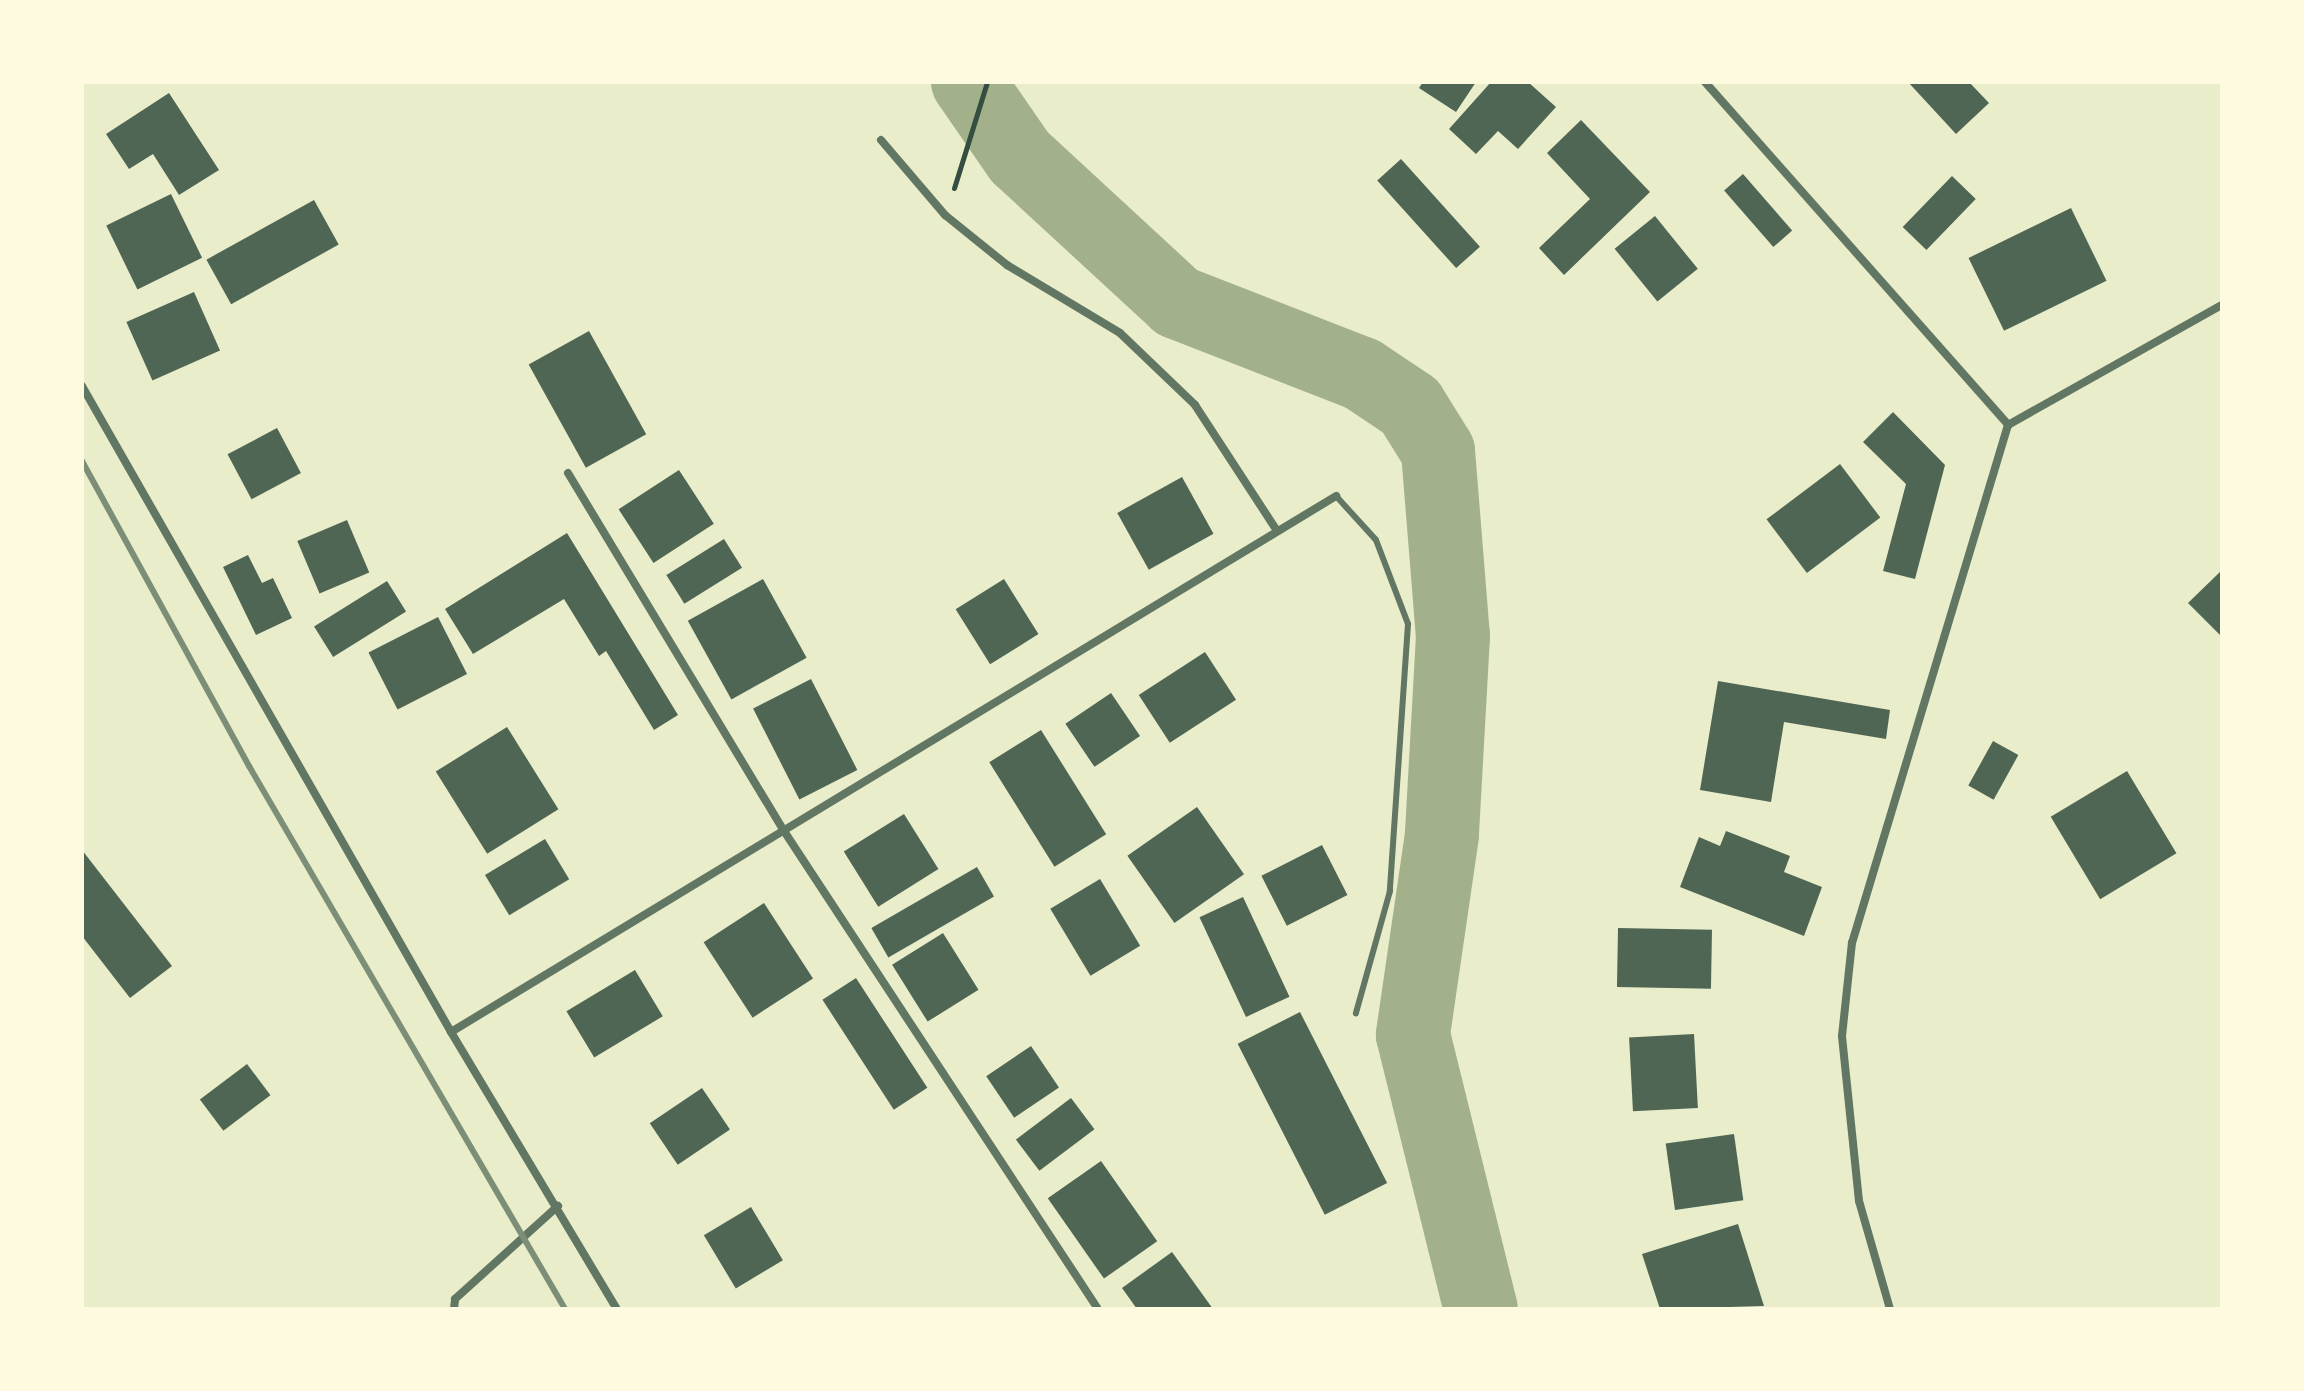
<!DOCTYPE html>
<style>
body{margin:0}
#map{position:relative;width:2304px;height:1391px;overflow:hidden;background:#e9edc9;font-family:Barlow,sans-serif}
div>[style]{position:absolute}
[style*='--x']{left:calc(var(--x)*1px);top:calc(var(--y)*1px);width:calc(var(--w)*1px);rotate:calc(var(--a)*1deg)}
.river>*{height:74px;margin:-37px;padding:0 37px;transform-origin:37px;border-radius:37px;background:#a3b18a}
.building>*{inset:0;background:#4f6655;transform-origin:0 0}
.path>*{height:5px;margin:-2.5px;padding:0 2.5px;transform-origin:2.5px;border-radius:2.5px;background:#344e41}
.service>*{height:6px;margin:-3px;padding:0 3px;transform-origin:3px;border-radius:3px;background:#617663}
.minor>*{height:8px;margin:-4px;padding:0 4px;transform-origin:4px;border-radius:4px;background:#617663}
.rail>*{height:6px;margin:-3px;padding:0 3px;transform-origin:3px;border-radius:3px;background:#7c8e77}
span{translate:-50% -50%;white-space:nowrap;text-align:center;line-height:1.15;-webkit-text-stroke:6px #fefae0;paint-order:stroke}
.frame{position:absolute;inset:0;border:84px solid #fefae0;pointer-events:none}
</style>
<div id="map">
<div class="river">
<div style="--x:968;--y:82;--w:91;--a:55.3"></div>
<div style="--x:1020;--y:157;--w:214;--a:42.7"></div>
<div style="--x:1177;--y:302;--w:199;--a:21.3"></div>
<div style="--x:1362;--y:374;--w:58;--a:33.7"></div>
<div style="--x:1410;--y:406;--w:53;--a:58.1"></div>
<div style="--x:1438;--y:451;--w:186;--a:85.4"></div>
<div style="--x:1453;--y:636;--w:199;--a:93.2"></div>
<div style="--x:1442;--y:835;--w:202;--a:98.3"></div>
<div style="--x:1413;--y:1035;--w:282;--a:76.1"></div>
</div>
<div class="building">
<div style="clip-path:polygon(1423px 82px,1476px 82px,1456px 112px,1419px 88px)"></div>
<div style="clip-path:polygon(1491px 82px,1528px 82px,1556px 107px,1518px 149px,1498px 131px,1476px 154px,1449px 129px)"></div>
<div style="clip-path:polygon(1908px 82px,1969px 82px,1989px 103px,1956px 134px)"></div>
<div style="clip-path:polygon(169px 93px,219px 170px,179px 195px,153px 154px,129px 169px,106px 134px)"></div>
<div style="clip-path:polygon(1581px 120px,1650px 192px,1564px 275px,1539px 248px,1590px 199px,1547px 153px)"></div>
<div style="left:1401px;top:159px;width:118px;height:32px;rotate:48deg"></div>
<div style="left:1743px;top:174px;width:75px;height:25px;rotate:49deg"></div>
<div style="left:1952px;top:176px;width:33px;height:71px;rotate:44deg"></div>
<div style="left:171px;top:194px;width:71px;height:72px;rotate:64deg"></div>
<div style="left:314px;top:200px;width:51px;height:123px;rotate:61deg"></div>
<div style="left:2071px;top:208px;width:81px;height:114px;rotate:64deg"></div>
<div style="left:1655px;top:216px;width:68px;height:52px;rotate:51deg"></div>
<div style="left:194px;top:292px;width:64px;height:74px;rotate:66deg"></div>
<div style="left:589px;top:331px;width:118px;height:69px;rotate:61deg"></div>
<div style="clip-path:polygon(1893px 412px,1945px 465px,1915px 579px,1883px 571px,1906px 484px,1863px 442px)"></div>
<div style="left:277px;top:428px;width:51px;height:56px;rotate:62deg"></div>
<div style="left:1840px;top:464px;width:67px;height:92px;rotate:53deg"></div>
<div style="left:679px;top:470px;width:64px;height:72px;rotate:57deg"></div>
<div style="left:1182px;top:477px;width:65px;height:74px;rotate:61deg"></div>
<div style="left:347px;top:520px;width:57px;height:54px;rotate:67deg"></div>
<div style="clip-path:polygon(567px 533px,678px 715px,654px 730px,606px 651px,599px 656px,564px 599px,473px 654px,445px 609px)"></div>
<div style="left:724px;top:539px;width:34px;height:68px;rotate:58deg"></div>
<div style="clip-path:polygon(248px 555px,262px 583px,273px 578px,292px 618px,256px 635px,223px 567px)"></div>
<div style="clip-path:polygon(2222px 570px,2222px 637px,2188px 603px)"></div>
<div style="left:763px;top:579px;width:90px;height:86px;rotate:61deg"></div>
<div style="left:1004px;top:579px;width:65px;height:57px;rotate:58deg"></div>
<div style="left:387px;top:581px;width:36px;height:86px;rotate:58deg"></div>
<div style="left:438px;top:617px;width:64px;height:78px;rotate:63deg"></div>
<div style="left:1205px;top:652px;width:57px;height:79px;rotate:57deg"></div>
<div style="left:811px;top:679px;width:102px;height:65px;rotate:63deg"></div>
<div style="clip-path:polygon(1718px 681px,1890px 710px,1886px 739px,1784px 722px,1771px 802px,1700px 790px)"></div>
<div style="left:1111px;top:693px;width:52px;height:55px;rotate:56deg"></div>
<div style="left:507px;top:727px;width:97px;height:84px;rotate:58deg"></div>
<div style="left:1041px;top:730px;width:123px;height:61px;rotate:58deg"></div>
<div style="left:1993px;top:741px;width:29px;height:51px;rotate:29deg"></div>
<div style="left:2127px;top:771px;width:96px;height:89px;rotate:59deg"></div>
<div style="left:1197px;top:807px;width:82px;height:85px;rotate:55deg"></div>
<div style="left:904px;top:814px;width:65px;height:71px;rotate:58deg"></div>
<div style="clip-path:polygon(1726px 831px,1790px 856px,1784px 872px,1822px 887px,1804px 936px,1680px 887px,1699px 837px,1720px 846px)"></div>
<div style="left:545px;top:839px;width:47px;height:70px;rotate:59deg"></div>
<div style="left:1322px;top:845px;width:56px;height:68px;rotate:63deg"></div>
<div style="clip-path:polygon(82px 850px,172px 966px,130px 998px,82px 936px)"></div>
<div style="left:977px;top:867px;width:34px;height:122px;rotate:60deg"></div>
<div style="left:1100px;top:879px;width:78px;height:58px;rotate:59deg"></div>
<div style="left:1243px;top:897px;width:110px;height:48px;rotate:65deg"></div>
<div style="left:764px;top:903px;width:90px;height:72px;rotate:57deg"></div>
<div style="left:1618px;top:928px;width:94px;height:59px;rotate:1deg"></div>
<div style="left:943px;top:933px;width:67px;height:60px;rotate:58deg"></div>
<div style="left:635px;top:970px;width:54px;height:80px;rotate:59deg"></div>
<div style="left:856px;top:978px;width:131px;height:40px;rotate:57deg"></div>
<div style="left:1300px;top:1012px;width:192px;height:70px;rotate:63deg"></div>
<div style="left:1694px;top:1034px;width:74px;height:65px;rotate:87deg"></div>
<div style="left:1031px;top:1046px;width:50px;height:54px;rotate:56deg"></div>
<div style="left:247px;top:1064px;width:39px;height:59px;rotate:53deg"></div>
<div style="left:702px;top:1088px;width:50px;height:63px;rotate:56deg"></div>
<div style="left:1071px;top:1098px;width:39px;height:69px;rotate:53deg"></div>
<div style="left:1734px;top:1134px;width:67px;height:69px;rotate:82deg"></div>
<div style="left:1101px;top:1161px;width:98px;height:65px;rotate:55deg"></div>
<div style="left:751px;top:1207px;width:62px;height:55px;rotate:59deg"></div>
<div style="clip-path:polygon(1738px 1224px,1764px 1306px,1660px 1309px,1642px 1254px)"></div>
<div style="clip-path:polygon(1172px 1252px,1213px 1309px,1137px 1309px,1122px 1288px)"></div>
</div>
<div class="path">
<div style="--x:954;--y:188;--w:111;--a:-72.7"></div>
</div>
<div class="service">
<div style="--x:1336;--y:496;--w:59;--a:47.7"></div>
<div style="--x:1376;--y:540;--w:90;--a:69.1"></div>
<div style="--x:1408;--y:624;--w:268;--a:93.9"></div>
<div style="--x:1390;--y:891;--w:127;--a:105.6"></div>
</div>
<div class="minor">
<div style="--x:1705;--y:82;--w:458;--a:48.5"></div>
<div style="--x:881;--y:140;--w:99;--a:49.5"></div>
<div style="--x:945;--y:215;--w:80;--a:38.9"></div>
<div style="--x:1007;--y:265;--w:132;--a:31"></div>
<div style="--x:1120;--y:333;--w:104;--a:43.8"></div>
<div style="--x:1195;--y:405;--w:150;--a:56.9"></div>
<div style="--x:82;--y:386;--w:744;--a:60.26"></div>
<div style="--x:451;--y:1032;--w:323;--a:59.1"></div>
<div style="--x:568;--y:473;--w:418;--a:58.9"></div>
<div style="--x:784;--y:831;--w:572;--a:56.7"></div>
<div style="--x:451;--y:1032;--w:1035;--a:-31.2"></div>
<div style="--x:454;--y:1309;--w:10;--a:-84"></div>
<div style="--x:455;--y:1299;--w:139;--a:-42.1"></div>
<div style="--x:1890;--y:1309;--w:112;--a:-106"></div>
<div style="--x:1859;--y:1201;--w:166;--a:-95.9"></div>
<div style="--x:1842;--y:1036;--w:94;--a:-83.9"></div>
<div style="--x:1852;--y:943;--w:541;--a:-73.24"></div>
<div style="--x:2008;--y:425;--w:245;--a:-29.3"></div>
</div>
<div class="rail">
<div style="--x:82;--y:461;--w:348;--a:61.3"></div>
<div style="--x:249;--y:766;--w:628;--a:59.8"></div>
</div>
<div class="frame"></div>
</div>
